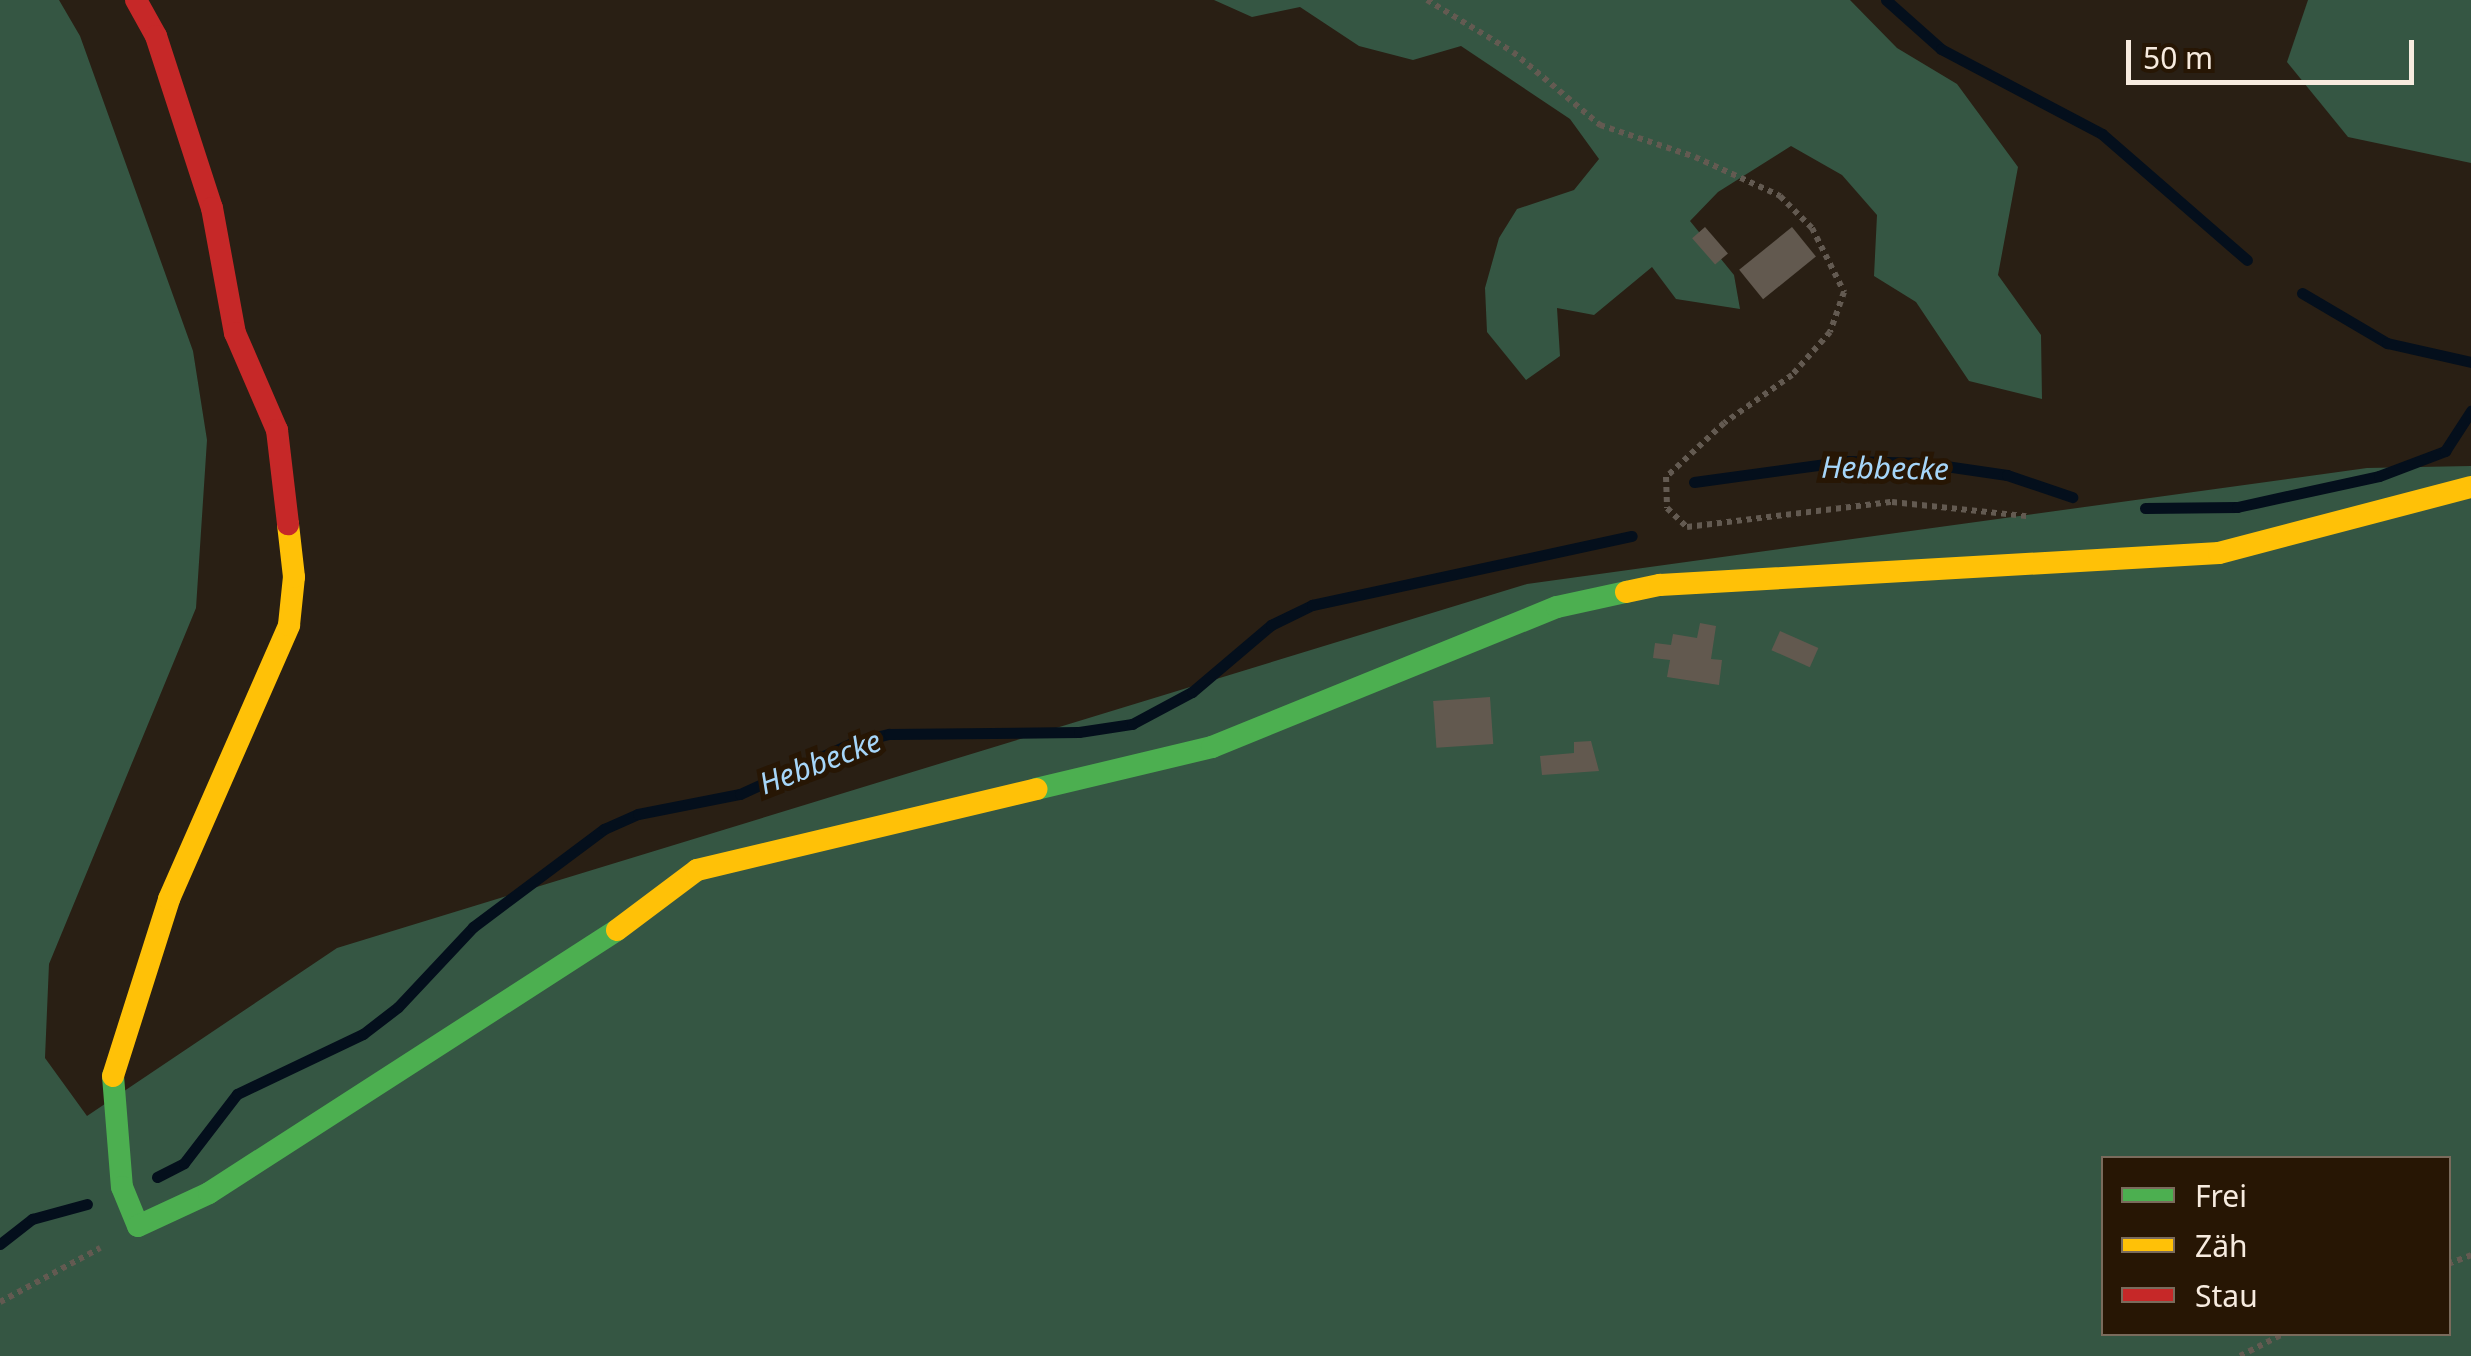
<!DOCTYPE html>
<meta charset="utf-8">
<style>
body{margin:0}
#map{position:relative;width:2471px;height:1356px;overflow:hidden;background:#291f14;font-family:"Noto Sans",sans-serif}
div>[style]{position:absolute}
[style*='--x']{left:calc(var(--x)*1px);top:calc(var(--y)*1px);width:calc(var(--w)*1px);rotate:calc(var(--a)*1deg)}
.forest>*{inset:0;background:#355643}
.stream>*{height:11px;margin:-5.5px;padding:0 5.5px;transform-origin:5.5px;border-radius:5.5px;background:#040f1c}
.building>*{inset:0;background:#62594f;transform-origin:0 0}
.path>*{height:6px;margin-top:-3px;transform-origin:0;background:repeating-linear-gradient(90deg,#635a51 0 5px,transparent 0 10px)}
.fast>*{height:22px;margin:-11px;padding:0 11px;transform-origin:11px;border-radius:11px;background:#4caf50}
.slow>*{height:22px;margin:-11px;padding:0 11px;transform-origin:11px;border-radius:11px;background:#ffc107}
.jam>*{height:22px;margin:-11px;padding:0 11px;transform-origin:11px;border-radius:11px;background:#c62828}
span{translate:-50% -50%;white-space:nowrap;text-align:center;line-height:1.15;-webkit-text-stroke:10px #271604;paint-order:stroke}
.water-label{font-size:30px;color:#a6d6f9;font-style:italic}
.legend{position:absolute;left:2101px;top:1156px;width:350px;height:180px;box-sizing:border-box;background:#271604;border:2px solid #7a6b5c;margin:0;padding:12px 18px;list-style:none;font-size:30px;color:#f7ebdf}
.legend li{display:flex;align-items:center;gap:20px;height:50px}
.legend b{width:50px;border:2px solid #7a6b5c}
.scale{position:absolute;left:2126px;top:40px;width:288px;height:45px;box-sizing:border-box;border:5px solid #f7ebdf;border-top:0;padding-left:12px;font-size:30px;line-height:35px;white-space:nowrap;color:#f7ebdf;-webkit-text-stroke:8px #271604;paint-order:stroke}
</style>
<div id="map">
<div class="forest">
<div style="clip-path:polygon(evenodd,0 0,59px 0,80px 36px,193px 351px,207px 440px,196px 608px,49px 964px,45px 1058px,87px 1116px,337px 948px,1527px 584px,2367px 468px,2471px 466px,2471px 1356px,0 1356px,0 0,2104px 1158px,2448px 1158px,2448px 1334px,2104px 1334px,2104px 1158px)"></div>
<div style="clip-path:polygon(1214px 0,1850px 0,1897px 48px,1957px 84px,2018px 167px,1998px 275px,2041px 335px,2042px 399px,1969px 381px,1916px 302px,1874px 276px,1877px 215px,1842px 175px,1791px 146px,1718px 192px,1690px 221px,1734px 275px,1740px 309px,1676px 299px,1652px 267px,1594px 315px,1557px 308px,1560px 356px,1526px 380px,1487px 332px,1485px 288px,1499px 238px,1517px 209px,1574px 190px,1599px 159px,1570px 119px,1461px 46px,1413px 60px,1359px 46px,1300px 7px,1252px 17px)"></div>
<div style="clip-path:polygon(2308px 0,2471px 0,2471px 163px,2348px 137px,2287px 62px)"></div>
</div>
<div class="stream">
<div style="--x:1886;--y:0;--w:74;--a:41.7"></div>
<div style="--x:1941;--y:49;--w:182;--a:27.8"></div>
<div style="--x:2102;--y:134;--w:192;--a:41"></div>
<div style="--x:2302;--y:293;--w:99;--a:30.5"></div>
<div style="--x:2387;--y:343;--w:86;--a:12.7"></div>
<div style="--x:1694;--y:482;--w:155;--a:-7.8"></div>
<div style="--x:1848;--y:461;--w:77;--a:1.5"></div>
<div style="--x:1925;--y:463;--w:83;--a:8.3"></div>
<div style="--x:2007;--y:475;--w:69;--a:18.7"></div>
<div style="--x:2145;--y:508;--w:92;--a:-0.6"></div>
<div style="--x:2237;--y:507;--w:145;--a:-12.3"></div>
<div style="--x:2379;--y:476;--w:71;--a:-20.7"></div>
<div style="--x:2445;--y:451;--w:48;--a:-57"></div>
<div style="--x:157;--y:1177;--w:30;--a:-27"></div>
<div style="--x:184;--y:1163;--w:87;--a:-52.5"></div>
<div style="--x:237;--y:1094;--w:140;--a:-25.5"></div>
<div style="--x:363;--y:1034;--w:44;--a:-37.6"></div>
<div style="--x:398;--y:1007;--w:110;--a:-46.8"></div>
<div style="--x:473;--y:927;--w:164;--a:-36.8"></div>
<div style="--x:604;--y:829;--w:37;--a:-24"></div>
<div style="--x:638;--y:814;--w:104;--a:-11.1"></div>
<div style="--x:740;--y:794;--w:123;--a:-24.5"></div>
<div style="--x:852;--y:743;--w:38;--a:-14"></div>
<div style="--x:889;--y:734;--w:190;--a:-0.6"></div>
<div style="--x:1079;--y:732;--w:54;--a:-8.6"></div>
<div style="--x:1132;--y:724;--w:68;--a:-28.1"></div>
<div style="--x:1192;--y:692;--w:104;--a:-40.3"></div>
<div style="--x:1271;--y:625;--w:46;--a:-26"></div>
<div style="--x:1312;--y:605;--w:327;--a:-12.2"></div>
<div style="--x:0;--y:1244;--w:41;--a:-38"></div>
<div style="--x:32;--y:1219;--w:57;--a:-15.3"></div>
</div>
<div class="building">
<div style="left:1705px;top:227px;width:35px;height:17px;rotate:49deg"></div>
<div style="left:1792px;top:227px;width:38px;height:68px;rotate:51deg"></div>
<div style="clip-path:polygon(1700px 623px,1716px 626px,1711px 659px,1722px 660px,1719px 685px,1667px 677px,1670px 660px,1653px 658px,1655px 643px,1671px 645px,1673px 634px,1697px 638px)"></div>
<div style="left:1780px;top:631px;width:42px;height:21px;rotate:24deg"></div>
<div style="left:1490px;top:697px;width:47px;height:57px;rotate:86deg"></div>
<div style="clip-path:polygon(1591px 741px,1599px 771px,1542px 775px,1540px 756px,1574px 753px,1574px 742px)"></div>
</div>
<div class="path">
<div style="--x:1427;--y:0;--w:100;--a:31.2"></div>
<div style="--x:1513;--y:52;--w:114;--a:40"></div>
<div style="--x:1600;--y:125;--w:100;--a:18.6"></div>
<div style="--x:1695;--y:157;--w:94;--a:24.6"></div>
<div style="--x:1780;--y:196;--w:45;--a:45"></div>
<div style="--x:1812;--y:228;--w:72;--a:63.4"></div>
<div style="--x:1844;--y:292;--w:42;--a:109.3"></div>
<div style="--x:1830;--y:332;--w:57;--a:131.5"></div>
<div style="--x:1792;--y:375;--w:83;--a:144.8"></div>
<div style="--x:1724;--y:423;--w:79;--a:137"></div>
<div style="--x:1666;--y:477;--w:31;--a:88"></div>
<div style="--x:1667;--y:508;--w:28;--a:44"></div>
<div style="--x:1687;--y:527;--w:207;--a:-7"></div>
<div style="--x:1892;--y:502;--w:135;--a:6"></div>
<div style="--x:2448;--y:1264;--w:25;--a:-21"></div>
<div style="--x:0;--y:1302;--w:114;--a:-28.4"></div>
<div style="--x:2240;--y:1356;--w:48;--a:-27.1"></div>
</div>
<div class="fast">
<div style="--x:1036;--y:789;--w:181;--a:-13.4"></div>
<div style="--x:1212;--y:747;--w:372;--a:-22.1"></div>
<div style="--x:1557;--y:607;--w:71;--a:-12.3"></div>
<div style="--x:113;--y:1076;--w:111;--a:85.4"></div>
<div style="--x:122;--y:1187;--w:42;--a:67.7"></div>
<div style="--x:138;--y:1226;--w:78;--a:-24.9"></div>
<div style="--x:209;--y:1193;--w:485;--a:-32.8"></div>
</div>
<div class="slow">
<div style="--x:1626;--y:592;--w:35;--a:-12"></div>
<div style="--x:1660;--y:585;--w:560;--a:-3.28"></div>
<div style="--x:2219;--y:553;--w:260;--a:-14.7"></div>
<div style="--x:617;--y:930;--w:100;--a:-36.9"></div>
<div style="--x:697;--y:870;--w:349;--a:-13.4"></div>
<div style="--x:113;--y:1076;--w:186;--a:-72.4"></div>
<div style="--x:169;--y:899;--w:299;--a:-66.3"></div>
<div style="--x:289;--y:625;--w:48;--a:-84.1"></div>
<div style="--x:294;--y:577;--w:53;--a:-96.5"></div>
</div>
<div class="jam">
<div style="--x:136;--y:0;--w:41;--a:60.9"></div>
<div style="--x:156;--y:36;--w:181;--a:72"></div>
<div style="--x:212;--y:208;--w:127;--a:79.6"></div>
<div style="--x:235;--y:333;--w:106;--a:66.6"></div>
<div style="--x:277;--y:430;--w:95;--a:83.3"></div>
</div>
<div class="water-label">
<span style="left:1885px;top:468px;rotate:1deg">Hebbecke</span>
<span style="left:820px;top:762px;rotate:-21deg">Hebbecke</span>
</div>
<ul class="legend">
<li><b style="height:12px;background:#4caf50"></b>Frei</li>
<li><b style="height:12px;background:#ffc107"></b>Zäh</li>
<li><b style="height:12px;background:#c62828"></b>Stau</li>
</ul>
<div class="scale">50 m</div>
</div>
